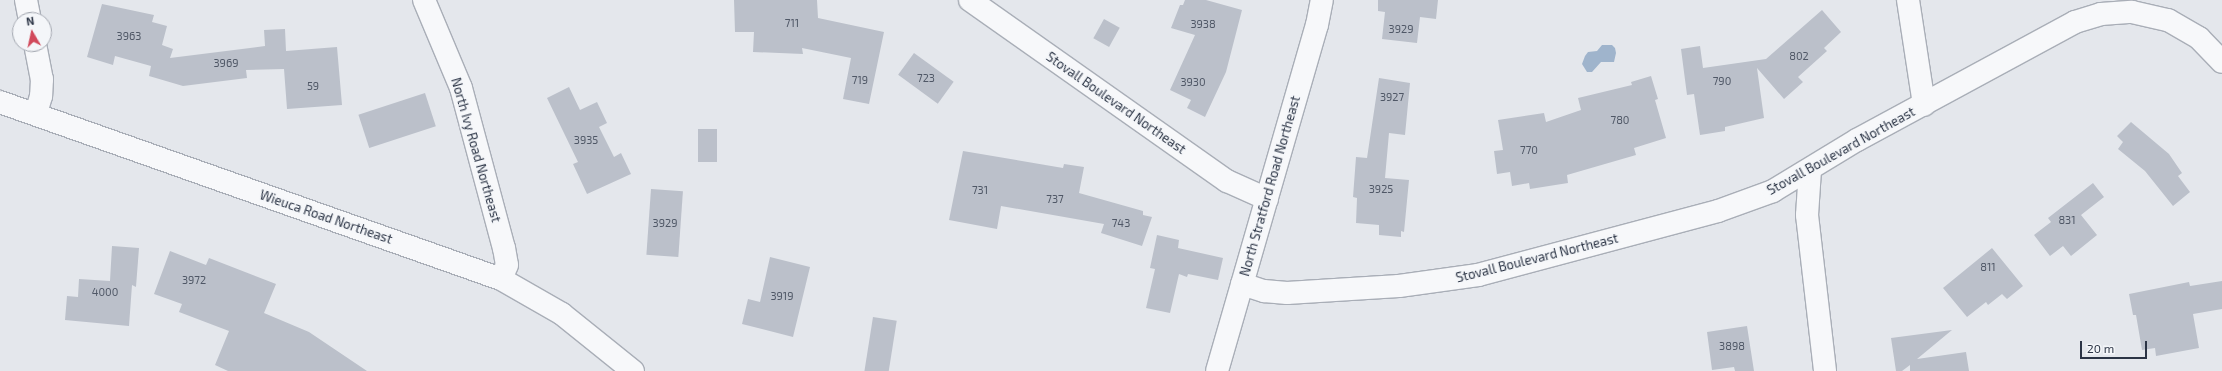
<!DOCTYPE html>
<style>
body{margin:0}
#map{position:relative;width:2222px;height:371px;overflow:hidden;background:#e4e7ec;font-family:"Exo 2",sans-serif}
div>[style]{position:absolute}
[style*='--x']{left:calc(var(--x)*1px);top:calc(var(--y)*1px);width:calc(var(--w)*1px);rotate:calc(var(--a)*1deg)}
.water>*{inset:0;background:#9fb4cc}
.building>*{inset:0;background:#bbc0ca;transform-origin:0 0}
.roads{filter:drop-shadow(1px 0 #a9aeb7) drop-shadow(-1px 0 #a9aeb7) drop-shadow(0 1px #a9aeb7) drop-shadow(0 -1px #a9aeb7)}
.minor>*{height:22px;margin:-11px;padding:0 11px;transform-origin:11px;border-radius:11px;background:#f7f8fa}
.tertiary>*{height:22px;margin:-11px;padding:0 11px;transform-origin:11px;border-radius:11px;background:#f7f8fa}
span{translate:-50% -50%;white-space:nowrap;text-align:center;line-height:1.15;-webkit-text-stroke:3px #f4f6f9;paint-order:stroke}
.number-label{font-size:11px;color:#4f5766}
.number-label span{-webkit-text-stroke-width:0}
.street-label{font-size:13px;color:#2b3445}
.north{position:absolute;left:12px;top:12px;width:40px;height:40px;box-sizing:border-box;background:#f4f6f9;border:1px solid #a4a8b1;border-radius:50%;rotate:351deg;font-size:11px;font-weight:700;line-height:16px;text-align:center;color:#2b3445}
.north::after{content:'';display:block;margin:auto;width:14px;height:18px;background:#d1495b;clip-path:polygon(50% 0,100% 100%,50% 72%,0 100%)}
.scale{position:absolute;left:2080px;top:341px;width:67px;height:18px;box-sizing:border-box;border:2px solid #2b3445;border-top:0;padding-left:5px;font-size:12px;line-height:14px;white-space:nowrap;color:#2b3445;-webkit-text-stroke:3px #f4f6f9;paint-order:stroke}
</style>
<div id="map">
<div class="water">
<div style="clip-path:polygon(1602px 45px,1612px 45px,1615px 48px,1616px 53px,1614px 62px,1601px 62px,1592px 72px,1587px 72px,1582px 64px,1585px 56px,1588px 52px,1597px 51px)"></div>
</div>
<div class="building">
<div style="clip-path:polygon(734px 0,817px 0,818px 18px,884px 32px,869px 104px,843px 99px,851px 58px,802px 48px,803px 54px,753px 52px,754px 32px,735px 32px)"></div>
<div style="clip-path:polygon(1185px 0,1206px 0,1242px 10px,1226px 72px,1205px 117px,1187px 108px,1191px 100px,1170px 90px,1195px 35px,1171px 28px,1180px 5px,1183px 5px)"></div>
<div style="clip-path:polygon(1378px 0,1438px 0,1436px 19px,1420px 17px,1417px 43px,1382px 39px,1385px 12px,1378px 11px)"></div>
<div style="clip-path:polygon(102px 4px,154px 15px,152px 22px,167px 26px,162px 45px,173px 49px,170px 58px,265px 46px,264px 30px,285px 29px,286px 51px,337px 47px,342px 105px,287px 109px,284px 69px,246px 70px,247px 78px,183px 86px,149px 76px,151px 66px,115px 56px,113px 65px,87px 57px)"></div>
<div style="clip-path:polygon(1822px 10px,1841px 32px,1824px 48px,1827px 51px,1798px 77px,1803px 82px,1784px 99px,1757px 68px,1764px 118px,1725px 127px,1725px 131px,1700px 135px,1694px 94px,1687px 95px,1681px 49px,1700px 46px,1703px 68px,1766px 59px)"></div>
<div style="left:1104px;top:19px;width:18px;height:22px;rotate:29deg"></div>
<div style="left:914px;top:53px;width:49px;height:27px;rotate:36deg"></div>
<div style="clip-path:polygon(1651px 76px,1658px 99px,1655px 100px,1666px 138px,1634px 148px,1636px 155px,1567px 175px,1568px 183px,1530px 189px,1529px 183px,1512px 186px,1510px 172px,1497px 174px,1494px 151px,1503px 150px,1498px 120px,1544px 113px,1546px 122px,1581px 110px,1578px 98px,1632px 85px,1631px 82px)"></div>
<div style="clip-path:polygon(1379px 78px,1410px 83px,1405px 135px,1389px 133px,1385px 178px,1409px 180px,1404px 232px,1401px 231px,1401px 237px,1379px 235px,1379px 225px,1356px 223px,1357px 198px,1353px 197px,1356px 157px,1367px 158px)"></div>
<div style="clip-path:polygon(569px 87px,580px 110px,597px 102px,607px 123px,599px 127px,614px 157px,621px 153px,631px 174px,587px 194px,573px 164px,578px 162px,547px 98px)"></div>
<div style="left:425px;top:93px;width:35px;height:70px;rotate:72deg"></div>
<div style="clip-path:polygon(2131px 122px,2169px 154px,2182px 173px,2178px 176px,2190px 192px,2173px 206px,2145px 171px,2118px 149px,2123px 142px,2117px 136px)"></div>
<div style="left:698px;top:129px;width:19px;height:33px"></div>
<div style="clip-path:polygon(963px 151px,1063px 168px,1064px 164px,1084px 167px,1079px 193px,1143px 211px,1143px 215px,1152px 217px,1142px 246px,1101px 233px,1104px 224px,1001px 206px,997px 229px,949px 220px)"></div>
<div style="clip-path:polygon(2093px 183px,2104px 197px,2081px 215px,2097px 235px,2071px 256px,2063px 246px,2050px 256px,2034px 235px,2051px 222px,2048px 218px)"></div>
<div style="left:651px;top:189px;width:32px;height:66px;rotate:4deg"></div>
<div style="clip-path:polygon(1157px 235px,1179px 240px,1178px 248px,1223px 258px,1218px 280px,1188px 274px,1187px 277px,1179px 274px,1170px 313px,1146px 308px,1155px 269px,1150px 268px)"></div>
<div style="clip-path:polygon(112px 246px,139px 248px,136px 287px,132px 285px,129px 326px,65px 320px,67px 296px,78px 297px,79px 279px,110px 281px)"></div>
<div style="clip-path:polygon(1992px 248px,2023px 286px,2007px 299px,2002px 294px,1988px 305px,1986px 302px,1967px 317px,1943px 288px)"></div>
<div style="clip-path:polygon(170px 251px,206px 265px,209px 258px,276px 284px,264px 313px,309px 332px,367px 371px,228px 371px,215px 365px,229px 331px,179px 312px,182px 304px,154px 294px)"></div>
<div style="clip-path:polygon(770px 257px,810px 267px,793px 337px,742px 324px,748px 299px,760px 302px)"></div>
<div style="clip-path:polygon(2222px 281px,2222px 309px,2193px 314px,2199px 348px,2156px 356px,2155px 348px,2142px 350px,2136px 315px,2133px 315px,2129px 294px,2189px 282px,2190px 286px)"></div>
<div style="left:873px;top:317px;width:24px;height:55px;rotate:9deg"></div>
<div style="clip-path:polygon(1747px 326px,1754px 371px,1735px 371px,1734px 367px,1712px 370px,1707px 332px)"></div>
<div style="clip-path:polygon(1952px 330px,1917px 359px,1966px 352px,1969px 371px,1910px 371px,1910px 365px,1902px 371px,1896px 371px,1891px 338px)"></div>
</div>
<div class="roads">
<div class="minor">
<div style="--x:26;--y:0;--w:20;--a:79"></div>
<div style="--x:424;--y:0;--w:95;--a:67.2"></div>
<div style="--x:461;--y:88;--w:166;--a:75"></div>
<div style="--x:504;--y:248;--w:17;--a:80"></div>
<div style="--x:507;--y:265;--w:15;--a:113"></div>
<div style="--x:970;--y:0;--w:314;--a:35.2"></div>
<div style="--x:1227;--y:181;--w:44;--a:24.2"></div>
<div style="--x:1908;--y:0;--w:106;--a:81.3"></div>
<div style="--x:35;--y:44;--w:36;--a:79"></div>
<div style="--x:42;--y:79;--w:17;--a:93"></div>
<div style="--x:41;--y:96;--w:19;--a:106"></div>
<div style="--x:1810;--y:170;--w:45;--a:93.8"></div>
<div style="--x:1807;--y:215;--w:157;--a:83.4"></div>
<div style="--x:1242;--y:284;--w:23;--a:18"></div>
<div style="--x:1264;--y:291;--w:23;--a:5"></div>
<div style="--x:1287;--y:293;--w:112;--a:-3.6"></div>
<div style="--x:1399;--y:286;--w:80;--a:-7.9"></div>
<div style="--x:1478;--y:275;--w:248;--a:-14.9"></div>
<div style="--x:1718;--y:211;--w:59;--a:-20"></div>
<div style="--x:1773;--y:191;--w:98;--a:-31.3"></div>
<div style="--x:1857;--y:140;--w:248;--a:-28.4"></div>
<div style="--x:2075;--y:22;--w:27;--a:-17"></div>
<div style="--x:2101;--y:14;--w:31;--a:-4"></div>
<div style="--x:2132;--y:12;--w:37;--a:13"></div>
<div style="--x:2168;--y:20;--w:36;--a:30"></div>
<div style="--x:2199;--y:38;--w:33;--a:46"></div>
<div style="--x:1217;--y:371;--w:360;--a:-73.9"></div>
<div style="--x:1317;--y:25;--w:25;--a:-79"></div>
</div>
<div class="tertiary">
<div style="--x:0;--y:102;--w:531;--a:19.46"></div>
<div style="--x:501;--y:279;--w:70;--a:29.8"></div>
<div style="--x:562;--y:314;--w:91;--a:38.8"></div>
</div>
</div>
<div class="number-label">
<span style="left:792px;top:23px">711</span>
<span style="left:1203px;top:24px">3938</span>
<span style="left:1401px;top:29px">3929</span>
<span style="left:129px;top:36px">3963</span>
<span style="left:1799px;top:56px">802</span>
<span style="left:226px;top:63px">3969</span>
<span style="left:926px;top:78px">723</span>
<span style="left:860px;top:80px">719</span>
<span style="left:1722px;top:81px">790</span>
<span style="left:1193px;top:82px">3930</span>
<span style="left:313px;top:86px">59</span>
<span style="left:1392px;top:97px">3927</span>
<span style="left:1620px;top:120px">780</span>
<span style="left:586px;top:140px">3935</span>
<span style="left:1529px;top:150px">770</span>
<span style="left:1381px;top:189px">3925</span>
<span style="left:980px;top:190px">731</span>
<span style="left:1055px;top:199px">737</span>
<span style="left:2067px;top:220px">831</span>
<span style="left:665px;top:223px">3929</span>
<span style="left:1121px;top:223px">743</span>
<span style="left:1988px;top:267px">811</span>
<span style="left:194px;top:280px">3972</span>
<span style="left:105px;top:292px">4000</span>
<span style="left:782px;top:296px">3919</span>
<span style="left:1732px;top:346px">3898</span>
</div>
<div class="street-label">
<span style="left:1116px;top:103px;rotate:35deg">Stovall Boulevard Northeast</span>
<span style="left:476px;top:150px;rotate:74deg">North Ivy Road Northeast</span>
<span style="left:1841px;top:151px;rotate:-29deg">Stovall Boulevard Northeast</span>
<span style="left:1270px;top:186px;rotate:-74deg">North Stratford Road Northeast</span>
<span style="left:326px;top:217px;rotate:19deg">Wieuca Road Northeast</span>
<span style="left:1537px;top:258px;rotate:-14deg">Stovall Boulevard Northeast</span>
</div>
<div class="north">N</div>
<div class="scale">20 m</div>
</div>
